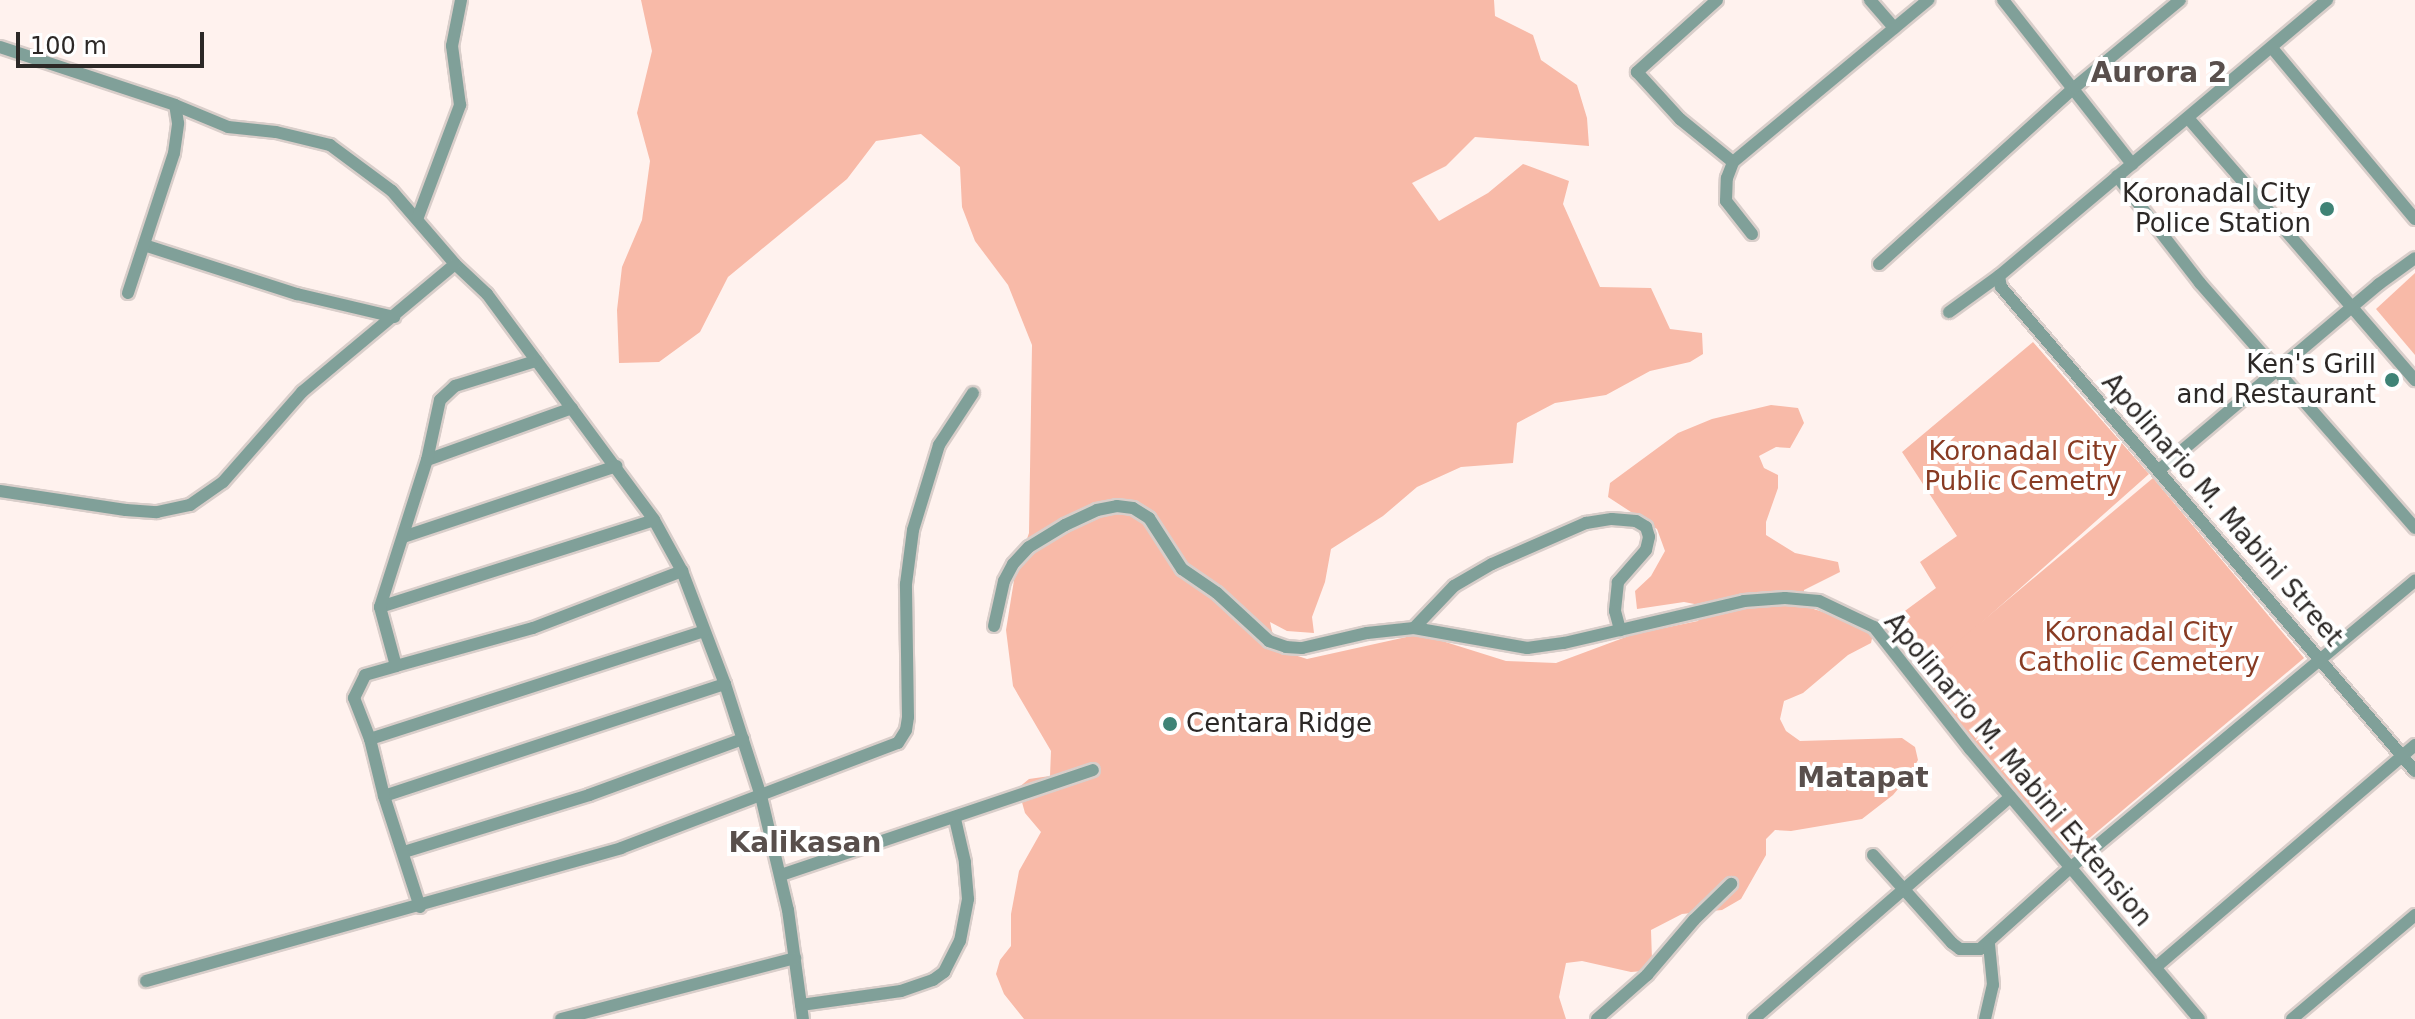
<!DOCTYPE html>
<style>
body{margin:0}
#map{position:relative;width:2415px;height:1019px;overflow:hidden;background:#fff2ee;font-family:"DejaVu Sans",sans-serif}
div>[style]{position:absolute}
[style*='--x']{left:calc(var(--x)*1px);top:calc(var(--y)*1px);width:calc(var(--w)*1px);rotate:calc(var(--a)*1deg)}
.green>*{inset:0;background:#f8baa8;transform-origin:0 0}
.roads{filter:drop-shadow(2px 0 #d9ceca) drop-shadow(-2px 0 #d9ceca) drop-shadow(0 2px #d9ceca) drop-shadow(0 -2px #d9ceca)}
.minor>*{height:12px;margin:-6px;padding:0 6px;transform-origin:6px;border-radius:6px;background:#80a099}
.dots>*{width:22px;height:22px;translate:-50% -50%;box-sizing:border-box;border:4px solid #fff;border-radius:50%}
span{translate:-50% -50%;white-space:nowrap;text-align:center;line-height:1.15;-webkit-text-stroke:8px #fff;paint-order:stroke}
.poi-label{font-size:26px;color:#2c2826}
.right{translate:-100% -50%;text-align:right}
.left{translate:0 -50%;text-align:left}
.park-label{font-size:26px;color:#883b23}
.street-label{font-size:26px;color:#2c2826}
.neighbourhood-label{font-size:28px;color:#594f4c;font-weight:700}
.scale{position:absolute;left:16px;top:32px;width:188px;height:36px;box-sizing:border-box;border:4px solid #2c2826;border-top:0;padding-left:10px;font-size:24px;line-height:28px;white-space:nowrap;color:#2c2826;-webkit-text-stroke:6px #fff;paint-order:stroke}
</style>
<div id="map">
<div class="green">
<div style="clip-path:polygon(641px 0,1494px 0,1495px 16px,1533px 35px,1541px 60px,1577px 85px,1587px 118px,1589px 146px,1475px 137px,1446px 166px,1412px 183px,1439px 221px,1488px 193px,1523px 164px,1569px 181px,1563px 204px,1600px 287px,1651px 288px,1670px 329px,1702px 333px,1703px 354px,1690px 362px,1650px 371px,1606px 395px,1555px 403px,1517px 423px,1513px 463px,1461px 467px,1417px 487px,1383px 516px,1331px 549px,1325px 582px,1312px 617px,1314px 633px,1287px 631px,1270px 622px,1276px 649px,1307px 659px,1420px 634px,1506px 661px,1556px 663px,1634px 634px,1698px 621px,1705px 606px,1684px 602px,1637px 609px,1635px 591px,1651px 576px,1665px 551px,1657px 529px,1608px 497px,1610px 483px,1678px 433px,1712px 419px,1771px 405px,1798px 408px,1804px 423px,1790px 448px,1776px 447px,1759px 456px,1764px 468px,1778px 475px,1778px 488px,1766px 522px,1766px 535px,1795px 553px,1838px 562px,1840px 572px,1804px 590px,1804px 606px,1852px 621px,1873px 634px,1871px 643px,1848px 655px,1803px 693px,1784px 701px,1780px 719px,1786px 731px,1800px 741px,1902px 738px,1915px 747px,1918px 760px,1908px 777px,1893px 795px,1862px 819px,1791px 831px,1775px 830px,1766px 839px,1766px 855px,1741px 899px,1722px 910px,1682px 914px,1651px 930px,1652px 960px,1644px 971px,1631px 972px,1582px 961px,1566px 963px,1559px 997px,1566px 1019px,1024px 1019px,1004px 994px,996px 974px,1000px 960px,1011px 946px,1011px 914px,1019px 871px,1041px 832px,1025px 813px,1018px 788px,1029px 779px,1050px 776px,1051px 751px,1013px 686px,1006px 630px,1015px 574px,1029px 533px,1032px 345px,1008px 285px,975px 241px,962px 207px,960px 167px,921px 134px,876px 141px,847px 179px,728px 277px,700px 332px,659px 362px,619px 363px,617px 310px,622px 267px,642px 220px,650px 161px,637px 113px,652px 51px)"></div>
<div style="clip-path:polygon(2415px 273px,2415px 355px,2376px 309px)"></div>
<div style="clip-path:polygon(2033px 342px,2149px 474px,1927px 671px,1894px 619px,1936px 588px,1920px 562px,1957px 536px,1902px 452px)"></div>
<div style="left:2153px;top:478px;width:235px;height:308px;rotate:50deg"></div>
</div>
<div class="roads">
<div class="minor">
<div style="--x:1717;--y:0;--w:108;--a:138"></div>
<div style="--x:1637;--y:72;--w:64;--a:47.5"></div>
<div style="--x:1680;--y:119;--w:68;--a:39.1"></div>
<div style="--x:1870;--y:0;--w:37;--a:49"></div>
<div style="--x:2003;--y:0;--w:209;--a:51.8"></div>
<div style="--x:0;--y:47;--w:184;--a:18.3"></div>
<div style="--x:175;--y:105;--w:57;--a:22.5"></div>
<div style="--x:228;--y:127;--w:48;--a:5.9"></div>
<div style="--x:276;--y:132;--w:56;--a:13.5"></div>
<div style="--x:330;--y:145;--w:77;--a:36.6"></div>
<div style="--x:392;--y:191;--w:96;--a:49.2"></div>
<div style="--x:455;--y:264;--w:44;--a:43.2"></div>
<div style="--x:487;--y:294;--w:281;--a:53.5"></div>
<div style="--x:654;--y:520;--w:58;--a:61.2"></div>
<div style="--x:682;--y:571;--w:121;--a:69.2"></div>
<div style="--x:725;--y:684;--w:118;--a:72.2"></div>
<div style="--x:761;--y:796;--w:117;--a:76.7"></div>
<div style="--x:788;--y:910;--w:110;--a:82.2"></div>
<div style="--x:2272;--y:48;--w:223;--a:50.1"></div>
<div style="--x:2188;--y:118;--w:347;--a:49.1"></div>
<div style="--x:2117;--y:176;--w:135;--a:52.2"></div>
<div style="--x:2200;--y:283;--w:326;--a:48.7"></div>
<div style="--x:418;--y:217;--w:120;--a:-69.4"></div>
<div style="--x:460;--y:105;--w:60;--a:-97.7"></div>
<div style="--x:452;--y:46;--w:47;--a:-78.9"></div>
<div style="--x:1752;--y:234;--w:42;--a:-128.2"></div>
<div style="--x:1726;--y:201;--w:23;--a:-88"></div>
<div style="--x:1727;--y:178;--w:17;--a:-69"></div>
<div style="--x:1733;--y:162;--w:254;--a:-39.7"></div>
<div style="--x:144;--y:245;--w:161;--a:17.8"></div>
<div style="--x:297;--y:294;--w:100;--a:13.3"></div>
<div style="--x:1879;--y:264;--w:264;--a:-42.1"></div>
<div style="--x:2075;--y:87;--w:136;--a:-39.6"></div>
<div style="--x:1999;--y:276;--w:11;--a:80"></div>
<div style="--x:2001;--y:287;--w:637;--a:49.46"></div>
<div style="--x:128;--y:293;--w:147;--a:-71.8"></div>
<div style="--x:174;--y:153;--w:30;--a:-82"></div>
<div style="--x:178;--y:123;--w:18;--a:-99"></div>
<div style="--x:1949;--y:312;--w:62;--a:-35.8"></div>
<div style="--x:1999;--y:276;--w:429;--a:-40.1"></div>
<div style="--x:427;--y:460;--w:154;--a:-19.7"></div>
<div style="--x:2159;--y:470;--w:288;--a:-40.2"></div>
<div style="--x:2379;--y:284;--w:44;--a:-35.8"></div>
<div style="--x:0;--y:491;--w:127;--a:8.6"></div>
<div style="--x:126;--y:510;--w:31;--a:4"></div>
<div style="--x:157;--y:512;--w:34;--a:-12"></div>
<div style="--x:190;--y:505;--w:40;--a:-34.9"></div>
<div style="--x:223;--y:482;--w:120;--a:-48.7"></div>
<div style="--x:302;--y:392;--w:199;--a:-39.9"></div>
<div style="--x:403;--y:537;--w:225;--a:-18.4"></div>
<div style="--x:380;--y:607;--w:287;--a:-17.6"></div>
<div style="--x:994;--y:626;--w:46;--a:-77.5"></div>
<div style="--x:1004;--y:581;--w:19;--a:-62"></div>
<div style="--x:1013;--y:564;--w:23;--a:-47"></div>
<div style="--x:1029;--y:547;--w:42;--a:-31.4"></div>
<div style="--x:1065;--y:525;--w:35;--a:-25"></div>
<div style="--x:1097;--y:510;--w:20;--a:-11"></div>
<div style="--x:1117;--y:506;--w:16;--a:7"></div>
<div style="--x:1133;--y:508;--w:19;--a:32"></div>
<div style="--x:1149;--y:518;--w:61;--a:57.1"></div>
<div style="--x:1182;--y:569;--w:42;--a:34.4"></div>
<div style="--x:1217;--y:593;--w:71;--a:42.7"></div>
<div style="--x:1269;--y:641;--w:18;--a:19"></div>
<div style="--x:1286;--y:647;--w:16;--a:4"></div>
<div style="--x:1302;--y:648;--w:67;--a:-13"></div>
<div style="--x:1367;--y:633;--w:47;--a:-6.1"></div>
<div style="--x:1414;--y:628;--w:115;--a:10"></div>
<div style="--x:1527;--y:648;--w:37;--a:-8"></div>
<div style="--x:1564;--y:643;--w:185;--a:-13.1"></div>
<div style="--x:1744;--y:601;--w:41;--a:-4.2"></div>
<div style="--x:1785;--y:598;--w:34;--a:5"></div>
<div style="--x:1819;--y:601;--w:61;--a:25.3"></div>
<div style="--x:1874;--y:627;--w:155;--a:51.8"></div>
<div style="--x:1970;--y:749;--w:354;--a:49.7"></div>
<div style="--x:1414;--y:628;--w:58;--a:-46.4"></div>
<div style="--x:1454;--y:586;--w:44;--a:-30.1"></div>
<div style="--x:1492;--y:564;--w:103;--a:-23.6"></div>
<div style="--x:1586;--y:523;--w:26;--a:-9"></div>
<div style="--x:1612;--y:519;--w:24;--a:5"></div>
<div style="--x:1636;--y:521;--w:12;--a:31"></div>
<div style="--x:1646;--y:527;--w:10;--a:73"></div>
<div style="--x:1649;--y:537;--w:13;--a:103"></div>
<div style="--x:1646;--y:550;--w:43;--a:131.2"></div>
<div style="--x:1618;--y:582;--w:29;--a:96"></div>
<div style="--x:1615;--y:611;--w:20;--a:75"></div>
<div style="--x:396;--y:666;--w:142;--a:-15.5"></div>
<div style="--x:533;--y:628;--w:160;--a:-20.9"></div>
<div style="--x:370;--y:739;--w:351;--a:-17.9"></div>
<div style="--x:384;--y:796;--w:359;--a:-18.2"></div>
<div style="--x:404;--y:852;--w:194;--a:-17.1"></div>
<div style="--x:589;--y:795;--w:164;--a:-20"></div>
<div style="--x:1873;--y:855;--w:118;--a:48.1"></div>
<div style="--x:1952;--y:943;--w:10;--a:37"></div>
<div style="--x:1960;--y:949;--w:20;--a:0"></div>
<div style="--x:1980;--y:949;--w:121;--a:-42"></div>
<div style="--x:2070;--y:868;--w:449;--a:-39.8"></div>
<div style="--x:781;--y:875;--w:329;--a:-18.6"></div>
<div style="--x:420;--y:907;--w:117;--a:-108"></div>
<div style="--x:384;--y:796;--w:59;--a:-103.8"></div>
<div style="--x:370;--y:739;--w:44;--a:-111.3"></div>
<div style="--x:354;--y:698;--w:25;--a:-64"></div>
<div style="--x:365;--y:675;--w:32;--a:-16"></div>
<div style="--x:396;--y:666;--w:61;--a:-105.2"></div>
<div style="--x:380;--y:607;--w:154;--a:-72.3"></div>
<div style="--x:427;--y:460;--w:61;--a:-77.8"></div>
<div style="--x:440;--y:400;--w:21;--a:-43"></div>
<div style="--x:455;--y:386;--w:85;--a:-17.2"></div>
<div style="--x:2156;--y:967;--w:341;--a:-40.6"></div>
<div style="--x:146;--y:981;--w:493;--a:-15.6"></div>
<div style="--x:621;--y:848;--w:296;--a:-20.8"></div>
<div style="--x:898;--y:743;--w:15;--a:-58"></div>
<div style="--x:906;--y:730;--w:13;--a:-81"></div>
<div style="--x:908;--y:717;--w:133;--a:-90.9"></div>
<div style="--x:906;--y:584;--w:54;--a:-82.6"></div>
<div style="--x:913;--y:530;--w:89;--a:-73"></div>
<div style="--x:939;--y:445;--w:62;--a:-56.8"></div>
<div style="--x:801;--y:1005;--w:101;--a:-8"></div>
<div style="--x:901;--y:991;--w:34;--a:-19"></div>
<div style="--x:933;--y:980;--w:14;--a:-36"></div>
<div style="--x:944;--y:972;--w:35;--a:-63"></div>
<div style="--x:960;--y:941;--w:43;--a:-79.2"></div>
<div style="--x:968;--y:899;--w:37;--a:-95"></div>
<div style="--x:965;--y:862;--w:44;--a:-103.1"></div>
<div style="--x:561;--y:1019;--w:242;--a:-14.6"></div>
<div style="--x:1597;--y:1019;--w:67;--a:-41.3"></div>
<div style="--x:1647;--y:975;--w:72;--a:-49.5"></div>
<div style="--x:1694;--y:920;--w:52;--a:-44.2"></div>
<div style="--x:1754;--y:1019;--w:339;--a:-40.9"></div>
<div style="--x:1985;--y:1019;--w:35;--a:-77"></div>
<div style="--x:1993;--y:985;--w:41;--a:-95.6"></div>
<div style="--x:2292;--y:1019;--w:161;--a:-40.2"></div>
</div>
</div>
<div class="dots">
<div style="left:2327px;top:209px;background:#3f8376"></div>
<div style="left:2392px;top:380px;background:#3f8376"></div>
<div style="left:1170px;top:724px;background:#3f8376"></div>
</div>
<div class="poi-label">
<span class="right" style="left:2311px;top:209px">Koronadal City<br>Police Station</span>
<span class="right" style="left:2376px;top:380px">Ken's Grill<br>and Restaurant</span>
<span class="left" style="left:1186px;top:724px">Centara Ridge</span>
</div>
<div class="park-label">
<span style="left:2023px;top:467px">Koronadal City<br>Public Cemetry</span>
<span style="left:2139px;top:648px">Koronadal City<br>Catholic Cemetery</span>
</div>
<div class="street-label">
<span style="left:2222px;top:510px;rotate:49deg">Apolinario M. Mabini Street</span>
<span style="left:2018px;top:770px;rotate:50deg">Apolinario M. Mabini Extension</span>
</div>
<div class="neighbourhood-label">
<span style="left:2159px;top:73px">Aurora 2</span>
<span style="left:1863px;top:778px">Matapat</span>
<span style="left:805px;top:843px">Kalikasan</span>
</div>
<div class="scale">100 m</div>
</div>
